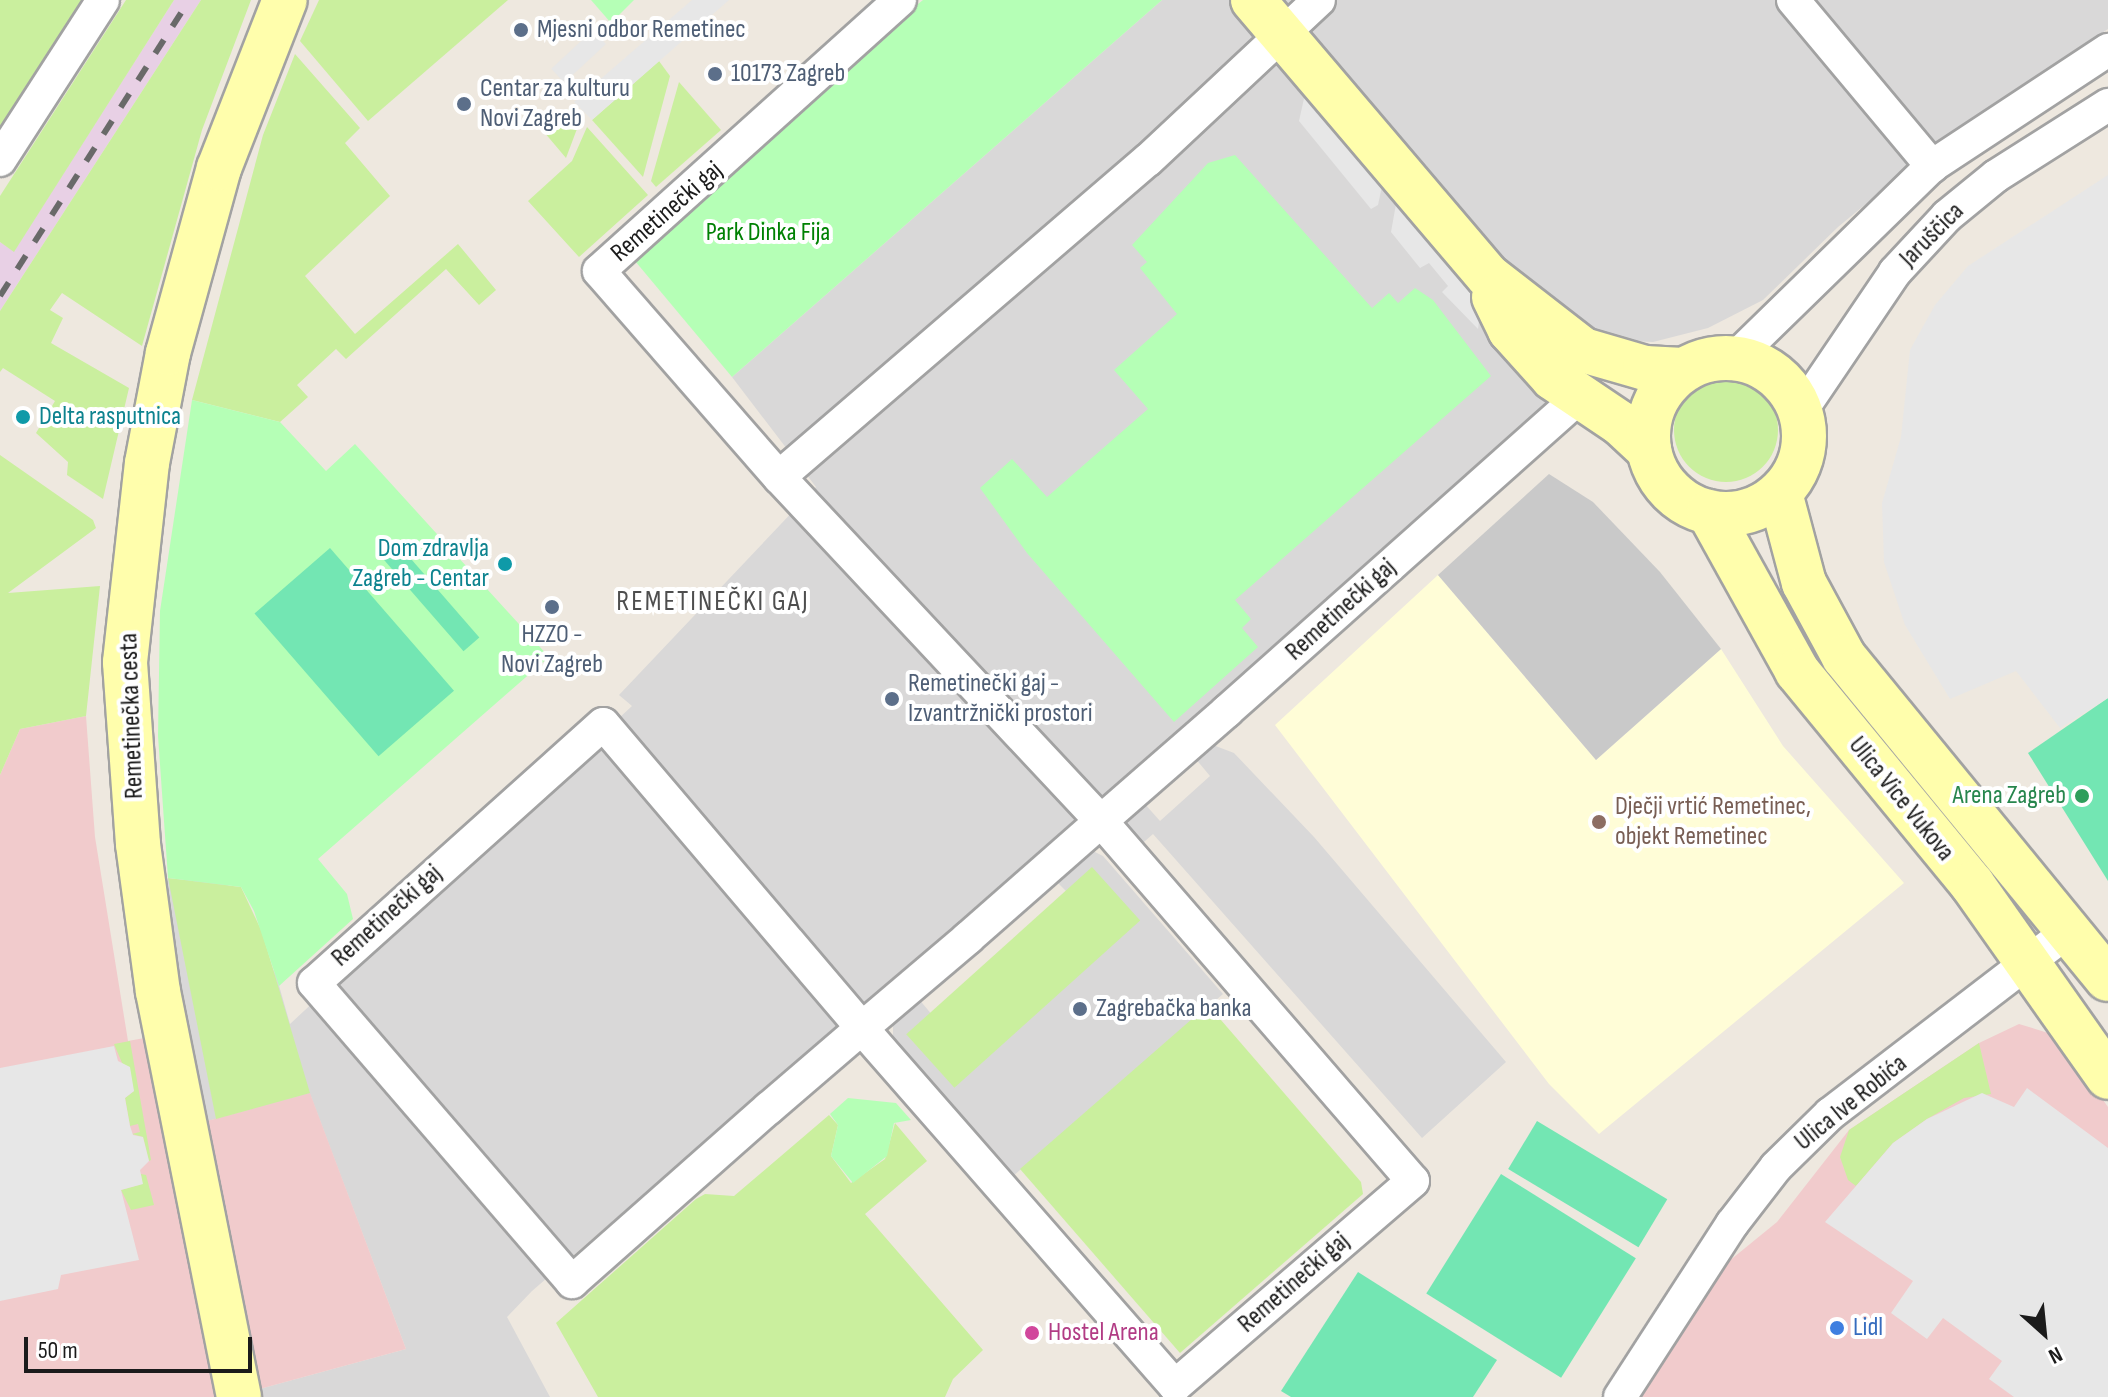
<!DOCTYPE html>
<meta charset="utf-8">
<style>
body{margin:0}
#map{position:relative;width:2108px;height:1397px;overflow:hidden;background:#eee8df;font-family:"Sofia Sans Condensed",sans-serif}
div>[style]{position:absolute}
[style*='--x']{left:calc(var(--x)*1px);top:calc(var(--y)*1px);width:calc(var(--w)*1px);rotate:calc(var(--a)*1deg)}
.residential>*{inset:0;background:#d9d8d8}
.commercial>*{inset:0;background:#f1cbcc}
.industrial>*{inset:0;background:#e8d0e5}
.education>*{inset:0;background:#fffdd7}
.religious>*{inset:0;background:#c9c9c9}
.grass>*{inset:0;background:#caef9e;transform-origin:0 0}
.round{border-radius:50%}
.park>*{inset:0;background:#b5ffb6}
.pitch>*{inset:0;background:#73e6b3;transform-origin:0 0}
.parking>*{inset:0;background:#e7e7e7;transform-origin:0 0}
.roads{filter:drop-shadow(2px 0 #a2a2a2) drop-shadow(-2px 0 #a2a2a2) drop-shadow(0 2px #a2a2a2) drop-shadow(0 -2px #a2a2a2)}
.street>*{height:32px;margin:-16px;padding:0 16px;transform-origin:16px;border-radius:16px;background:#fff}
.secondary>*{height:44px;margin:-22px;padding:0 22px;transform-origin:22px;border-radius:22px;background:#fffeac}
.secondary>.ring{margin:-22px;padding:0;box-sizing:content-box;background:none;border:44px solid #fffeac;border-radius:50%}
.rail>*{height:6px;margin-top:-3px;transform-origin:0;background:repeating-linear-gradient(90deg,#696969 0 16px,transparent 0 32px)}
.dots>*{width:22px;height:22px;translate:-50% -50%;box-sizing:border-box;border:4px solid #fff;border-radius:50%}
span{translate:-50% -50%;white-space:nowrap;text-align:center;line-height:1.15;-webkit-text-stroke:8px #fff;paint-order:stroke}
.service-label{font-size:26px;color:#4e5e75}
.left{translate:0 -50%;text-align:left}
.street-label{font-size:26px;color:#1b1b1b}
.park-label{font-size:26px;color:#008103}
.culture-label{font-size:26px;color:#0d838f}
.right{translate:-100% -50%;text-align:right}
.leisure-label{font-size:26px;color:#27864d}
.education-label{font-size:26px;color:#785e54}
.shop-label{font-size:26px;color:#366cbe}
.hotel-label{font-size:26px;color:#b23c85}
.neighbourhood-label{font-size:28px;color:#4e4e4e;letter-spacing:2px}
.north{position:absolute;left:2004px;top:1293px;width:80px;height:80px;-webkit-text-stroke:6px #fff;paint-order:stroke;rotate:153deg;font-size:22px;font-weight:700;line-height:32px;text-align:center;color:#1b1b1b}
.north::after{content:'';display:block;margin:auto;width:28px;height:36px;background:#1b1b1b;clip-path:polygon(50% 0,100% 100%,50% 72%,0 100%)}
.scale{position:absolute;left:24px;top:1337px;width:228px;height:36px;box-sizing:border-box;border:4px solid #1b1b1b;border-top:0;padding-left:10px;font-size:24px;line-height:28px;white-space:nowrap;color:#1b1b1b;-webkit-text-stroke:6px #fff;paint-order:stroke}
</style>
<div id="map">
<div class="residential">
<div style="clip-path:polygon(1162px 0,2108px 0,2108px 29px,1953px 132px,1838px 227px,1763px 300px,1708px 328px,1653px 342px,1609px 340px,1548px 413px,532px 1291px,507px 1317px,550px 1397px,253px 1397px,252px 1391px,406px 1349px,310px 1094px,196px 1124px,161px 878px,227px 883px,276px 975px,290px 1024px,632px 706px,619px 695px,816px 487px,732px 377px)"></div>
<div style="clip-path:polygon(1213px 745px,1234px 753px,1314px 837px,1506px 1062px,1422px 1138px,1153px 834px,1136px 849px,1125px 832px,1124px 822px,1144px 803px,1160px 821px,1210px 776px,1195px 758px)"></div>
<div style="clip-path:polygon(1093px 851px,1103px 856px,1223px 994px,1012px 1177px,893px 1040px,893px 1024px,918px 998px,933px 1016px,1068px 893px,1054px 879px)"></div>
</div>
<div class="commercial">
<div style="clip-path:polygon(86px 716px,95px 837px,128px 1041px,150px 1037px,220px 1397px,0 1397px,0 775px,20px 729px)"></div>
<div style="clip-path:polygon(2019px 1024px,2058px 1036px,2108px 1107px,2108px 1397px,1639px 1397px,1723px 1266px,1777px 1222px,1849px 1130px,1979px 1043px)"></div>
<div style="clip-path:polygon(310px 1093px,406px 1349px,252px 1391px,196px 1124px)"></div>
</div>
<div class="industrial">
<div style="clip-path:polygon(174px 0,201px 0,0 311px,0 242px,14px 251px)"></div>
</div>
<div class="education">
<div style="clip-path:polygon(1438px 575px,1596px 760px,1721px 649px,1783px 746px,1904px 883px,1599px 1134px,1549px 1084px,1275px 725px)"></div>
</div>
<div class="religious">
<div style="clip-path:polygon(1549px 474px,1593px 502px,1660px 572px,1721px 649px,1596px 760px,1438px 575px)"></div>
</div>
<div class="grass">
<div style="clip-path:polygon(0 0,83px 0,0 129px)"></div>
<div style="clip-path:polygon(126px 0,174px 0,14px 252px,0 242px,0 196px)"></div>
<div style="clip-path:polygon(201px 0,251px 0,202px 130px,142px 346px,62px 293px,50px 310px,63px 318px,51px 343px,129px 388px,103px 499px,67px 475px,68px 462px,36px 433px,55px 401px,3px 368px,0 372px,0 311px)"></div>
<div style="clip-path:polygon(319px 0,508px 0,368px 121px,300px 41px)"></div>
<div style="clip-path:polygon(295px 54px,360px 128px,345px 143px,390px 196px,305px 276px,355px 334px,458px 244px,496px 290px,479px 305px,446px 269px,346px 359px,336px 349px,297px 385px,308px 397px,280px 422px,192px 400px,263px 135px)"></div>
<div style="clip-path:polygon(659px 61px,670px 76px,643px 177px,592px 120px)"></div>
<div style="clip-path:polygon(679px 82px,721px 130px,656px 187px,651px 181px)"></div>
<div style="clip-path:polygon(570px 108px,580px 121px,566px 158px,544px 132px)"></div>
<div style="clip-path:polygon(587px 127px,648px 195px,579px 257px,528px 201px,572px 161px)"></div>
<div class="round" style="left:1674px;top:378px;width:104px;height:104px"></div>
<div style="clip-path:polygon(0 455px,93px 520px,96px 528px,8px 593px,100px 586px,86px 716px,20px 729px,0 775px)"></div>
<div style="left:1092px;top:867px;width:72px;height:250px;rotate:48deg"></div>
<div style="clip-path:polygon(168px 878px,241px 887px,262px 932px,310px 1093px,216px 1119px)"></div>
<div style="clip-path:polygon(1208px 1005px,1361px 1182px,1363px 1194px,1180px 1353px,1020px 1169px)"></div>
<div style="clip-path:polygon(130px 1041px,151px 1160px,149px 1161px,143px 1137px,132px 1134px,140px 1132px,138px 1124px,130px 1126px,125px 1098px,134px 1091px,114px 1044px)"></div>
<div style="clip-path:polygon(1979px 1043px,1991px 1094px,1964px 1098px,1927px 1119px,1893px 1143px,1856px 1186px,1848px 1180px,1840px 1157px,1849px 1130px)"></div>
<div style="clip-path:polygon(829px 1115px,838px 1125px,831px 1156px,851px 1183px,885px 1159px,895px 1123px,927px 1161px,865px 1214px,983px 1350px,953px 1379px,945px 1397px,598px 1397px,556px 1323px,696px 1199px,705px 1194px,734px 1196px)"></div>
<div style="clip-path:polygon(141px 1174px,146px 1175px,154px 1205px,131px 1210px,121px 1190px,142px 1184px)"></div>
</div>
<div class="park">
<div style="clip-path:polygon(591px 0,634px 0,611px 23px)"></div>
<div style="clip-path:polygon(923px 0,1162px 0,732px 377px,625px 249px,740px 147px)"></div>
<div style="clip-path:polygon(1235px 155px,1372px 308px,1389px 293px,1398px 303px,1415px 288px,1433px 300px,1491px 376px,1235px 600px,1251px 619px,1242px 628px,1258px 647px,1174px 722px,1027px 553px,980px 488px,1012px 459px,1047px 497px,1148px 409px,1114px 370px,1177px 314px,1140px 268px,1147px 262px,1132px 245px,1208px 163px)"></div>
<div style="clip-path:polygon(192px 400px,280px 422px,326px 471px,355px 444px,549px 657px,318px 859px,347px 894px,353px 919px,279px 986px,254px 911px,241px 887px,168px 878px,158px 736px,160px 611px)"></div>
<div style="clip-path:polygon(848px 1098px,896px 1103px,911px 1120px,894px 1123px,887px 1156px,853px 1183px,831px 1156px,838px 1125px,830px 1114px)"></div>
</div>
<div class="pitch">
<div style="left:398px;top:544px;width:124px;height:21px;rotate:49deg"></div>
<div style="left:330px;top:548px;width:189px;height:100px;rotate:49deg"></div>
<div style="clip-path:polygon(2108px 698px,2108px 881px,2028px 753px)"></div>
<div style="left:1537px;top:1121px;width:152px;height:56px;rotate:31deg"></div>
<div style="left:1501px;top:1174px;width:159px;height:141px;rotate:32deg"></div>
<div style="clip-path:polygon(1358px 1272px,1497px 1360px,1473px 1397px,1291px 1397px,1281px 1391px)"></div>
</div>
<div class="parking">
<div style="clip-path:polygon(692px 0,729px 0,592px 120px,574px 102px)"></div>
<div style="left:593px;top:30px;width:19px;height:57px;rotate:47deg"></div>
<div style="clip-path:polygon(1305px 94px,1382px 186px,1378px 205px,1371px 209px,1299px 121px)"></div>
<div style="clip-path:polygon(2108px 175px,2108px 698px,2060px 728px,2016px 671px,1950px 699px,1905px 625px,1884px 562px,1882px 503px,1901px 437px,1910px 350px,1935px 305px,1968px 266px)"></div>
<div style="clip-path:polygon(1396px 204px,1481px 305px,1478px 329px,1442px 292px,1448px 286px,1429px 263px,1420px 268px,1391px 232px)"></div>
<div style="clip-path:polygon(114px 1046px,118px 1061px,130px 1067px,134px 1091px,125px 1098px,130px 1126px,133px 1135px,143px 1137px,149px 1161px,140px 1170px,143px 1184px,121px 1190px,139px 1260px,61px 1275px,58px 1289px,0 1301px,0 1068px)"></div>
<div style="clip-path:polygon(2027px 1088px,2108px 1148px,2108px 1397px,2014px 1397px,1989px 1379px,2002px 1361px,1943px 1318px,1927px 1339px,1891px 1313px,1913px 1281px,1825px 1222px,1893px 1143px,1927px 1119px,1982px 1093px,2014px 1107px)"></div>
</div>
<div class="roads">
<div class="street">
<div style="--x:900;--y:0;--w:405;--a:138"></div>
<div style="--x:599;--y:271;--w:274;--a:48.9"></div>
<div style="--x:779;--y:477;--w:471;--a:46.9"></div>
<div style="--x:1101;--y:821;--w:476;--a:49.1"></div>
<div style="--x:1413;--y:1181;--w:314;--a:139.3"></div>
<div style="--x:1175;--y:1386;--w:476;--a:-131.2"></div>
<div style="--x:862;--y:1028;--w:399;--a:-130.4"></div>
<div style="--x:603;--y:724;--w:388;--a:138.1"></div>
<div style="--x:314;--y:983;--w:395;--a:49.2"></div>
<div style="--x:572;--y:1282;--w:263;--a:-41.5"></div>
<div style="--x:769;--y:1108;--w:123;--a:-40.7"></div>
<div style="--x:862;--y:1028;--w:139;--a:-40.3"></div>
<div style="--x:968;--y:938;--w:177;--a:-41.3"></div>
<div style="--x:1101;--y:821;--w:167;--a:-41.1"></div>
<div style="--x:1227;--y:711;--w:472;--a:-41.7"></div>
<div style="--x:1793;--y:0;--w:217;--a:50.1"></div>
<div style="--x:0;--y:160;--w:190;--a:-57.2"></div>
<div style="--x:1735;--y:358;--w:275;--a:-44.3"></div>
<div style="--x:1932;--y:166;--w:211;--a:-33.4"></div>
<div style="--x:1801;--y:411;--w:168;--a:-55.9"></div>
<div style="--x:1895;--y:272;--w:76;--a:-47.1"></div>
<div style="--x:1947;--y:216;--w:63;--a:-39.2"></div>
<div style="--x:1996;--y:176;--w:133;--a:-32.4"></div>
<div style="--x:779;--y:477;--w:486;--a:-40.7"></div>
<div style="--x:1148;--y:160;--w:234;--a:-43.1"></div>
<div style="--x:1620;--y:1397;--w:206;--a:-57.1"></div>
<div style="--x:1732;--y:1224;--w:72;--a:-52.3"></div>
<div style="--x:1776;--y:1167;--w:76;--a:-44.5"></div>
<div style="--x:1830;--y:1114;--w:304;--a:-37.5"></div>
</div>
<div class="secondary">
<div style="--x:1253;--y:0;--w:362;--a:49.6"></div>
<div style="--x:1488;--y:276;--w:120;--a:37.9"></div>
<div style="--x:1583;--y:350;--w:65;--a:16.2"></div>
<div style="--x:1645;--y:368;--w:38;--a:3"></div>
<div style="--x:1494;--y:297;--w:37;--a:64"></div>
<div style="--x:1510;--y:330;--w:64;--a:48.1"></div>
<div style="--x:1553;--y:378;--w:81;--a:33.9"></div>
<div style="--x:1620;--y:423;--w:40;--a:43"></div>
<div class="ring" style="left:1648px;top:358px;width:112px;height:112px"></div>
<div style="--x:1780;--y:493;--w:93;--a:75.1"></div>
<div style="--x:1804;--y:583;--w:84;--a:61.6"></div>
<div style="--x:1844;--y:657;--w:416;--a:50.7"></div>
<div style="--x:1709;--y:512;--w:182;--a:61"></div>
<div style="--x:1797;--y:671;--w:276;--a:50.6"></div>
<div style="--x:1972;--y:884;--w:236;--a:54.8"></div>
<div style="--x:239;--y:1397;--w:413;--a:-101.3"></div>
<div style="--x:158;--y:992;--w:149;--a:-97.7"></div>
<div style="--x:138;--y:844;--w:182;--a:-94.1"></div>
<div style="--x:125;--y:662;--w:200;--a:-83.7"></div>
<div style="--x:147;--y:463;--w:112;--a:-79.2"></div>
<div style="--x:168;--y:353;--w:192;--a:-74.6"></div>
<div style="--x:219;--y:168;--w:180;--a:-68.6"></div>
</div>
</div>
<div class="rail">
<div style="--x:0;--y:296;--w:351;--a:-57.4"></div>
</div>
<div class="dots">
<div style="left:521px;top:30px;background:#5c6f8a"></div>
<div style="left:715px;top:74px;background:#5c6f8a"></div>
<div style="left:464px;top:104px;background:#5c6f8a"></div>
<div style="left:23px;top:417px;background:#0f9aa8"></div>
<div style="left:505px;top:564px;background:#0f9aa8"></div>
<div style="left:552px;top:607px;background:#5c6f8a"></div>
<div style="left:892px;top:699px;background:#5c6f8a"></div>
<div style="left:2082px;top:796px;background:#2e9e5b"></div>
<div style="left:1599px;top:822px;background:#8d6e63"></div>
<div style="left:1080px;top:1009px;background:#5c6f8a"></div>
<div style="left:1837px;top:1328px;background:#3f7fe0"></div>
<div style="left:1032px;top:1333px;background:#d1479c"></div>
</div>
<div class="service-label">
<span class="left" style="left:537px;top:30px">Mjesni odbor Remetinec</span>
<span class="left" style="left:731px;top:74px">10173 Zagreb</span>
<span class="left" style="left:480px;top:104px">Centar za kulturu<br>Novi Zagreb</span>
<span style="left:552px;top:650px">HZZO -<br>Novi Zagreb</span>
<span class="left" style="left:908px;top:699px">Remetinečki gaj -<br>Izvantržnički prostori</span>
<span class="left" style="left:1096px;top:1009px">Zagrebačka banka</span>
</div>
<div class="street-label">
<span style="left:667px;top:212px;rotate:-41deg">Remetinečki gaj</span>
<span style="left:1932px;top:235px;rotate:-45deg">Jaruščica</span>
<span style="left:1341px;top:610px;rotate:-42deg">Remetinečki gaj</span>
<span style="left:132px;top:716px;rotate:-92deg">Remetinečka cesta</span>
<span style="left:1901px;top:799px;rotate:51deg">Ulica Vice Vukova</span>
<span style="left:387px;top:916px;rotate:-42deg">Remetinečki gaj</span>
<span style="left:1851px;top:1103px;rotate:-39deg">Ulica Ive Robića</span>
<span style="left:1294px;top:1283px;rotate:-41deg">Remetinečki gaj</span>
</div>
<div class="park-label">
<span style="left:768px;top:233px">Park Dinka Fija</span>
</div>
<div class="culture-label">
<span class="left" style="left:39px;top:417px">Delta rasputnica</span>
<span class="right" style="left:489px;top:564px">Dom zdravlja<br>Zagreb - Centar</span>
</div>
<div class="leisure-label">
<span class="right" style="left:2066px;top:796px">Arena Zagreb</span>
</div>
<div class="education-label">
<span class="left" style="left:1615px;top:822px">Dječji vrtić Remetinec,<br>objekt Remetinec</span>
</div>
<div class="shop-label">
<span class="left" style="left:1853px;top:1328px">Lidl</span>
</div>
<div class="hotel-label">
<span class="left" style="left:1048px;top:1333px">Hostel Arena</span>
</div>
<div class="neighbourhood-label">
<span style="left:713px;top:602px">REMETINEČKI GAJ</span>
</div>
<div class="north">N</div>
<div class="scale">50 m</div>
</div>
